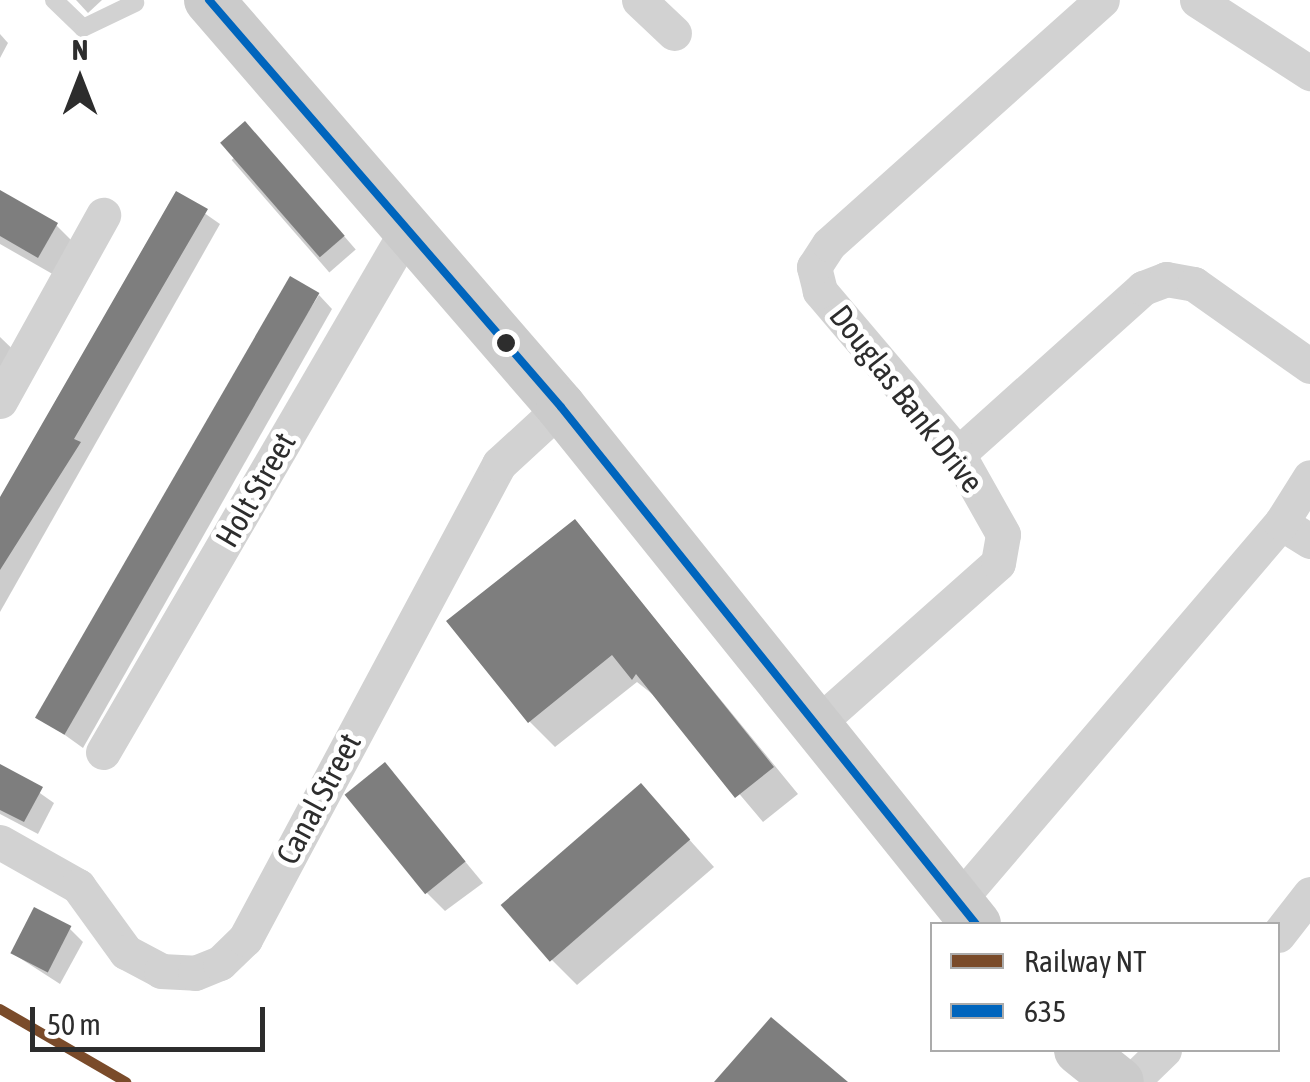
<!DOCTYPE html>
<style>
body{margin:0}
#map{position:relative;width:1310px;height:1082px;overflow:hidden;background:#fff;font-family:"Asap Condensed",sans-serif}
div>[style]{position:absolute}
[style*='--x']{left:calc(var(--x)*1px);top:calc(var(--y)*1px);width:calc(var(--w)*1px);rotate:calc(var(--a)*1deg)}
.shadow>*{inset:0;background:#0003;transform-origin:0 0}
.building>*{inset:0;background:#7e7e7e;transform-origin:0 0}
.lane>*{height:18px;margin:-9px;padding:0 9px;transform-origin:9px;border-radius:9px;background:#d2d2d2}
.street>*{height:35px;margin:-17.5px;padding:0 17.5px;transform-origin:17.5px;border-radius:17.5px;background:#d2d2d2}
.secondary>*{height:50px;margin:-25px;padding:0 25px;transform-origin:25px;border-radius:25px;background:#cbcbcb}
.bus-1>*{height:8px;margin:-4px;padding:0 4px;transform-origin:4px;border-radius:4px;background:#0065bd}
.rail-1>*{height:10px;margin:-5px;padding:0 5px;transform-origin:5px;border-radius:5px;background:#7a4b2a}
.dots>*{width:28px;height:28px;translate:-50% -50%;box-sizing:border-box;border:5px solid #fff;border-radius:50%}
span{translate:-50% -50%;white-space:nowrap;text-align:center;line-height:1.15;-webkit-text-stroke:10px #fff;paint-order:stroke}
.street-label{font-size:32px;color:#2d2d2d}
.legend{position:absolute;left:930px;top:922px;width:350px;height:130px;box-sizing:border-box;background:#fff;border:2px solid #ababab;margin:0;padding:12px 18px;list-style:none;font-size:30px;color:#2d2d2d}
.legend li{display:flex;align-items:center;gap:20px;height:50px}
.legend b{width:50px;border:2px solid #ababab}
.north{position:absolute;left:30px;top:30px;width:100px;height:100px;-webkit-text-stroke:8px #fff;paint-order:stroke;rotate:0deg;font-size:28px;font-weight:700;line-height:40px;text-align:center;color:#2d2d2d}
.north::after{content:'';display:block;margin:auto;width:35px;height:45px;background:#2d2d2d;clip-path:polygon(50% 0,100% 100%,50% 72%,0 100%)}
.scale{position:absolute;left:30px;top:1007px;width:235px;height:45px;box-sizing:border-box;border:5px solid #2d2d2d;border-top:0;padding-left:12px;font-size:30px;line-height:35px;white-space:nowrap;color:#2d2d2d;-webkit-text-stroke:8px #fff;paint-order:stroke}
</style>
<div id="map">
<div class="shadow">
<div style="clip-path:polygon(76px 0,102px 0,88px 13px)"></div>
<div style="clip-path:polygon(0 34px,8px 43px,0 58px)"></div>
<div style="left:258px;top:137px;width:149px;height:35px;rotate:49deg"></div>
<div style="clip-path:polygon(0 193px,56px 225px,80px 249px,63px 280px,0 244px)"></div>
<div style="clip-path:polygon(177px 194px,220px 224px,0 612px,0 505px)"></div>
<div style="clip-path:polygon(319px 295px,332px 309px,83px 748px,44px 720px)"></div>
<div style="clip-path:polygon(0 337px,26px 362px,0 390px)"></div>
<div style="clip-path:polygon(575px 522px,798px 794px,763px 822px,661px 701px,637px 682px,555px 747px,529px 721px)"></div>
<div style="clip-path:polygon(0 765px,54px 803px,38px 834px,0 814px)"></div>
<div style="clip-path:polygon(385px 765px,483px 883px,445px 911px,425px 891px)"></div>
<div style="clip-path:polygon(641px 786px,714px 867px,577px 985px,551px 959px)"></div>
<div style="clip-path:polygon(69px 928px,83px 942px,60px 984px,12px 953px)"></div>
</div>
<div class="building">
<div style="left:245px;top:121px;width:152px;height:33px;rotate:49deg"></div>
<div style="clip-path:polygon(0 190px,58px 223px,38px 258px,0 236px)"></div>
<div style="clip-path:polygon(176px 191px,208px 209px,74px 439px,81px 442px,0 570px,0 497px)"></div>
<div style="left:290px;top:276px;width:34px;height:510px;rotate:30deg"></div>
<div style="clip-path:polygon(575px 519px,774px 767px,735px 798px,636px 674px,632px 680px,612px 655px,528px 723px,446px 621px)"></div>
<div style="left:385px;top:762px;width:128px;height:52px;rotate:51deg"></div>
<div style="clip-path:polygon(0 764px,43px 787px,24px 822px,0 810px)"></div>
<div style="left:641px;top:783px;width:75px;height:186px;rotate:49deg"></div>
<div style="left:34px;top:907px;width:42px;height:52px;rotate:27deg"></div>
<div style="clip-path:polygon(771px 1017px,848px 1082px,714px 1082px)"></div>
</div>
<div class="lane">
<div style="--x:54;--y:0;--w:40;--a:44"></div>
<div style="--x:83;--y:28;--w:58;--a:-25.7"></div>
</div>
<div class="street">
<div style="--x:639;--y:0;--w:48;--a:43.3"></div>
<div style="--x:1197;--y:0;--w:135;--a:32.9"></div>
<div style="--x:0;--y:401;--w:213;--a:-61"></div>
<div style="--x:958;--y:454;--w:249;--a:-41.9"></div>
<div style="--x:1143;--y:288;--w:25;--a:-21"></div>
<div style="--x:1166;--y:279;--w:28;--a:10"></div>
<div style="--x:1194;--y:284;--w:142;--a:35.3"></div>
<div style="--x:1281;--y:523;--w:34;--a:32"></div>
<div style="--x:819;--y:722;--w:239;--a:-41.6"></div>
<div style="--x:998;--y:563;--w:29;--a:-80"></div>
<div style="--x:1003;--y:534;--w:92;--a:-119.4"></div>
<div style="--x:958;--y:454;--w:214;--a:-130.3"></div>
<div style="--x:820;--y:291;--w:25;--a:-104"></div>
<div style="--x:814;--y:267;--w:27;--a:-57"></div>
<div style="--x:829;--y:244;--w:366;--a:-41.8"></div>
<div style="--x:103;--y:752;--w:606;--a:-59.8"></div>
<div style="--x:0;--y:842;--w:90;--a:29.4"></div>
<div style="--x:78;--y:886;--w:82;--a:54"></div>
<div style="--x:126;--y:952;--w:40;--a:28"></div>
<div style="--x:161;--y:971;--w:34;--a:3"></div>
<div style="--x:195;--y:973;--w:27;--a:-22"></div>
<div style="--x:220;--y:963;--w:35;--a:-44"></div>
<div style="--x:245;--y:939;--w:539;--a:-61.86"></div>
<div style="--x:499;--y:464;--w:84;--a:-42.6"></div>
<div style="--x:958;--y:901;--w:497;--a:-49.5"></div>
<div style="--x:1281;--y:523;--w:54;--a:-57.8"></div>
<div style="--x:1278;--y:935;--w:52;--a:-52"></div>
<div style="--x:1131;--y:1082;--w:46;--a:-44.1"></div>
</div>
<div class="secondary">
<div style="--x:209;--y:0;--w:538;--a:49.14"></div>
<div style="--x:561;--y:407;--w:663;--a:51.25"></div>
<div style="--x:1079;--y:1050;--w:51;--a:38.7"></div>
</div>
<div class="bus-1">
<div style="--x:209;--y:0;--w:538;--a:49.14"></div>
<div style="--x:561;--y:407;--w:663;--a:51.25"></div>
</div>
<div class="rail-1">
<div style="--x:0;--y:1009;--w:146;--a:30.1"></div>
</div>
<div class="dots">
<div style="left:506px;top:343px;background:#2d2d2d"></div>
</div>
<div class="street-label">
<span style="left:906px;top:399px;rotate:52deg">Douglas Bank Drive</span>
<span style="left:256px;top:490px;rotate:-60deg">Holt Street</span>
<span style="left:319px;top:799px;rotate:-62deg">Canal Street</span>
</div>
<ul class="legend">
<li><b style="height:12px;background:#7a4b2a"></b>Railway NT</li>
<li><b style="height:12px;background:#0065bd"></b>635</li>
</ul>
<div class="north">N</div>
<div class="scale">50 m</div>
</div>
